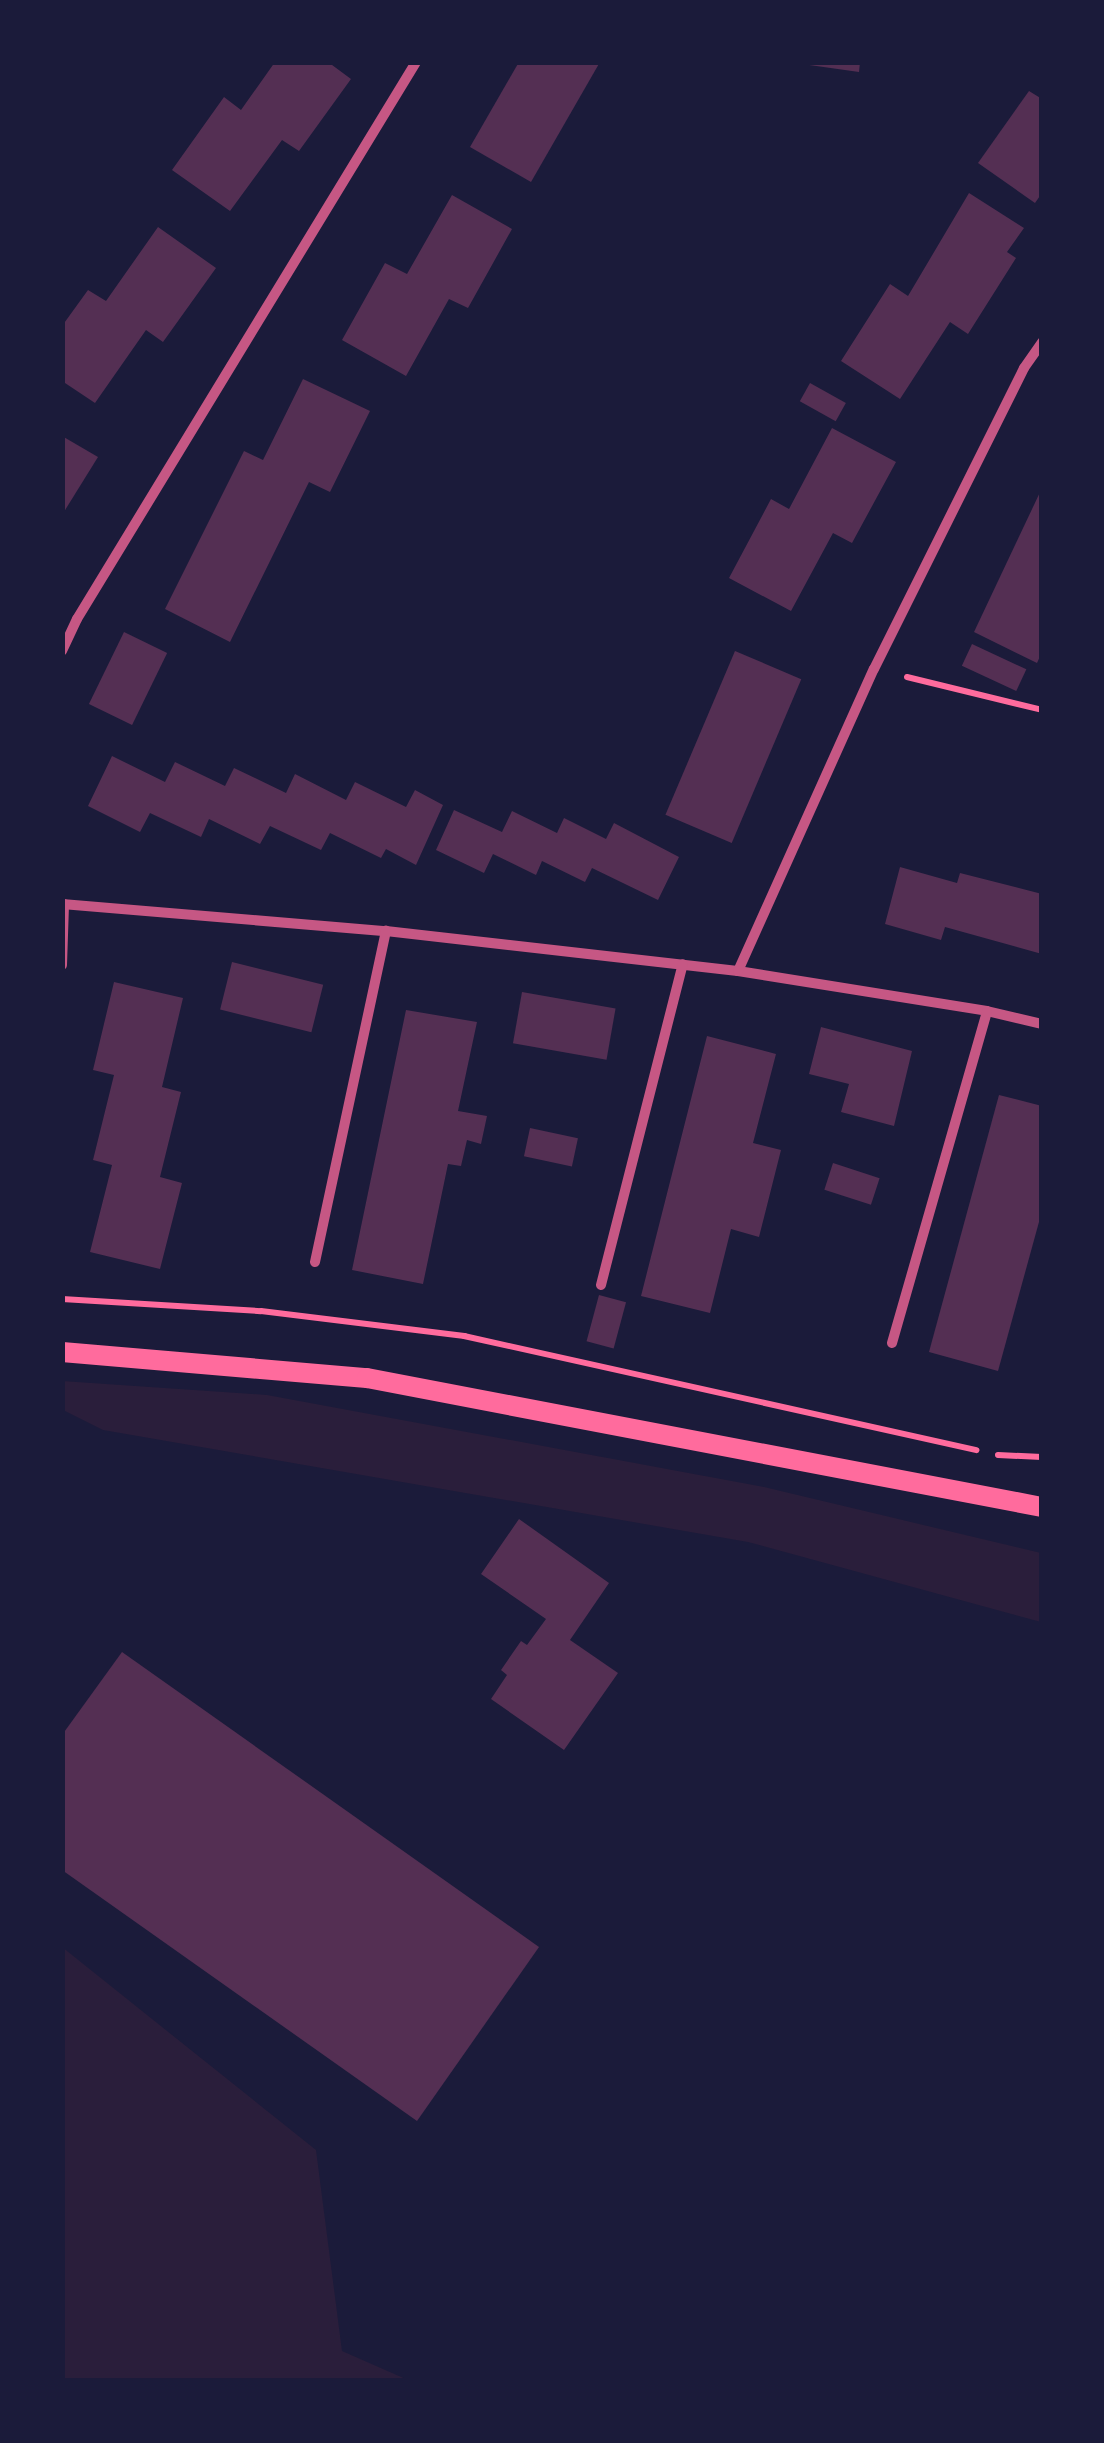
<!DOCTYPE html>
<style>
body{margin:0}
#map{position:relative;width:1104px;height:2443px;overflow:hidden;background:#1b1b3a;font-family:Signika,sans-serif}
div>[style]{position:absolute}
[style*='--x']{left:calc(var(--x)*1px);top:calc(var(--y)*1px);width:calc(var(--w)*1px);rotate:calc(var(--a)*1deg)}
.green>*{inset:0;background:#2a1e3b}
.building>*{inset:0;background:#542f53;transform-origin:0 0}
.path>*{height:6px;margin:-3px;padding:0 3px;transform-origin:3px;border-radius:3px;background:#ff6b9d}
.minor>*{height:10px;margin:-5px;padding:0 5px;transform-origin:5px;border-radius:5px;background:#c65784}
.secondary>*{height:20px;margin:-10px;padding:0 10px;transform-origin:10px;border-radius:10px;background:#ff6b9d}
span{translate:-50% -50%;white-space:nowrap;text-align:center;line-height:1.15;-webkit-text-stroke:10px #1b1b3a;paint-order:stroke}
.frame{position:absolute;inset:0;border:65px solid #1b1b3a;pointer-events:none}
</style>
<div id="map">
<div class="green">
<div style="clip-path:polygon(62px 1381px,267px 1395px,764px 1487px,1041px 1553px,1041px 1622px,748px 1542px,103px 1430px,63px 1410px)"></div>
<div style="clip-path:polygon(62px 1947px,316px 2150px,342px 2351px,408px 2380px,63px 2380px)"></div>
</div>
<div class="building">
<div style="clip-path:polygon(275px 62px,328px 62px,351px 79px,299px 151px,282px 140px,230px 211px,172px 170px,224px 97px,241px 110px)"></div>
<div style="clip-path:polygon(519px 62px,600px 62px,531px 182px,470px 147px)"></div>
<div style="clip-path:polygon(788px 62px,860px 62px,859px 72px)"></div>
<div style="clip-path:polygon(1029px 91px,1042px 99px,1042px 193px,1035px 203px,978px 163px)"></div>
<div style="clip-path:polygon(969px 193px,1024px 228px,1007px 252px,1016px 258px,968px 334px,950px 322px,900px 399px,841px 361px,890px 284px,908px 296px)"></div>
<div style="clip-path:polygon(452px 195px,512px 229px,468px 308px,449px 299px,406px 376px,342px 340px,385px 263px,407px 274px)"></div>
<div style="clip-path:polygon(158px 227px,216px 268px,163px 342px,146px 330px,95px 403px,62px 381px,62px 326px,88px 290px,106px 301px)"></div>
<div style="clip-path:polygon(303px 379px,370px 411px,330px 492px,309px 482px,230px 642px,165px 609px,244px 451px,263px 460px)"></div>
<div style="left:810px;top:383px;width:41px;height:21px;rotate:29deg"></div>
<div style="clip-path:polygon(832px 428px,896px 462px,852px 543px,833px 533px,791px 611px,729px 578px,771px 499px,789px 509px)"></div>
<div style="clip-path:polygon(62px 436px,98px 457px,62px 515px)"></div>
<div style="clip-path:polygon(1042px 488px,1042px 652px,1037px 663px,974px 632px)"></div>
<div style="left:124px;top:632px;width:48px;height:80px;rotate:26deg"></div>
<div style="left:972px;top:644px;width:60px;height:24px;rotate:25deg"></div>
<div style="left:735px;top:651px;width:72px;height:178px;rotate:23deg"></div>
<div style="clip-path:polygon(112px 756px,165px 782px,175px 762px,225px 786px,234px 768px,286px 793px,295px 774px,346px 800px,355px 782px,406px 807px,415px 790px,443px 805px,416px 865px,386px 849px,381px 858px,330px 833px,321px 850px,270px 826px,260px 844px,209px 819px,201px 837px,150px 813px,140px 832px,88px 806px)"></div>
<div style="clip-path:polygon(454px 810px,502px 832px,512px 811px,557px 833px,564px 818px,606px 839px,614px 823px,679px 857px,658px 900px,592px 868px,585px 882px,542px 861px,536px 875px,493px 854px,484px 873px,436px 850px)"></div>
<div style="clip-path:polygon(900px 867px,957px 883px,960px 873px,1042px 894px,1042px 954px,945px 927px,941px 940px,885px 924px)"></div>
<div style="left:232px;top:962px;width:94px;height:49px;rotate:14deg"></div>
<div style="clip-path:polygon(114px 982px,183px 998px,162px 1087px,181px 1092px,160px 1177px,182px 1183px,160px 1269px,90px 1252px,112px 1165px,93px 1160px,114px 1075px,93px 1070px)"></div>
<div style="left:522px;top:992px;width:95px;height:52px;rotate:10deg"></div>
<div style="clip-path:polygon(406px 1010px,477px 1022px,458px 1111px,487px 1116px,481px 1144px,467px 1140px,461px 1166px,448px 1164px,423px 1284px,352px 1270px)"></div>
<div style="clip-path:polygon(821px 1027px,912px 1051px,894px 1126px,841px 1112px,849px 1084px,809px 1074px)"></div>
<div style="clip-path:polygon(707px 1036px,776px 1054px,753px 1143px,781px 1150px,759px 1237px,731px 1229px,710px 1313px,641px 1296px)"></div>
<div style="clip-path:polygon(999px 1095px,1042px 1106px,1042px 1211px,998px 1371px,929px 1352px)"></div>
<div style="left:530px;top:1128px;width:49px;height:29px;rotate:12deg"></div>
<div style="left:833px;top:1163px;width:49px;height:28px;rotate:18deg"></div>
<div style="left:599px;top:1295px;width:28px;height:48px;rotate:15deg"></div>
<div style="clip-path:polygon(519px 1519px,609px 1583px,570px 1640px,618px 1673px,564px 1750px,491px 1699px,507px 1675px,501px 1670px,521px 1641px,527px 1645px,546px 1619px,481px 1574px)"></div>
<div style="clip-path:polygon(122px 1652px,539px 1947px,417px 2121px,62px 1870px,62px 1735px)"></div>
</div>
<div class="path">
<div style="--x:907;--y:677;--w:139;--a:13.7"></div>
<div style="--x:62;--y:1299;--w:199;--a:3.5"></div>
<div style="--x:261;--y:1311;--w:205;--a:7"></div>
<div style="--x:464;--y:1336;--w:525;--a:12.55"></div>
<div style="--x:998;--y:1455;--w:44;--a:2.6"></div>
</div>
<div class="minor">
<div style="--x:62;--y:651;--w:35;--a:-65"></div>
<div style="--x:77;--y:619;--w:652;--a:-58.67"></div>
<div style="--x:62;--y:904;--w:325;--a:4.8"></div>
<div style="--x:386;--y:931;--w:354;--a:6.5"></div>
<div style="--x:738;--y:971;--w:252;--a:9.1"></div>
<div style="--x:987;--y:1011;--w:57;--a:13.3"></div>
<div style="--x:62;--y:965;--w:61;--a:-88.1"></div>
<div style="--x:738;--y:971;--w:331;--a:-65.8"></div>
<div style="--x:874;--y:669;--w:336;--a:-63.5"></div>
<div style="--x:1024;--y:368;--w:32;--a:-55"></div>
<div style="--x:315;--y:1262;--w:339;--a:-77.9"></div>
<div style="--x:601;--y:1285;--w:331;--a:-75.7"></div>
<div style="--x:892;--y:1343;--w:345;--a:-74"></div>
</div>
<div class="secondary">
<div style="--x:62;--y:1352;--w:306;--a:4.9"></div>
<div style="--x:367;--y:1378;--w:687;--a:10.82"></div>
</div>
<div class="frame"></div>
</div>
